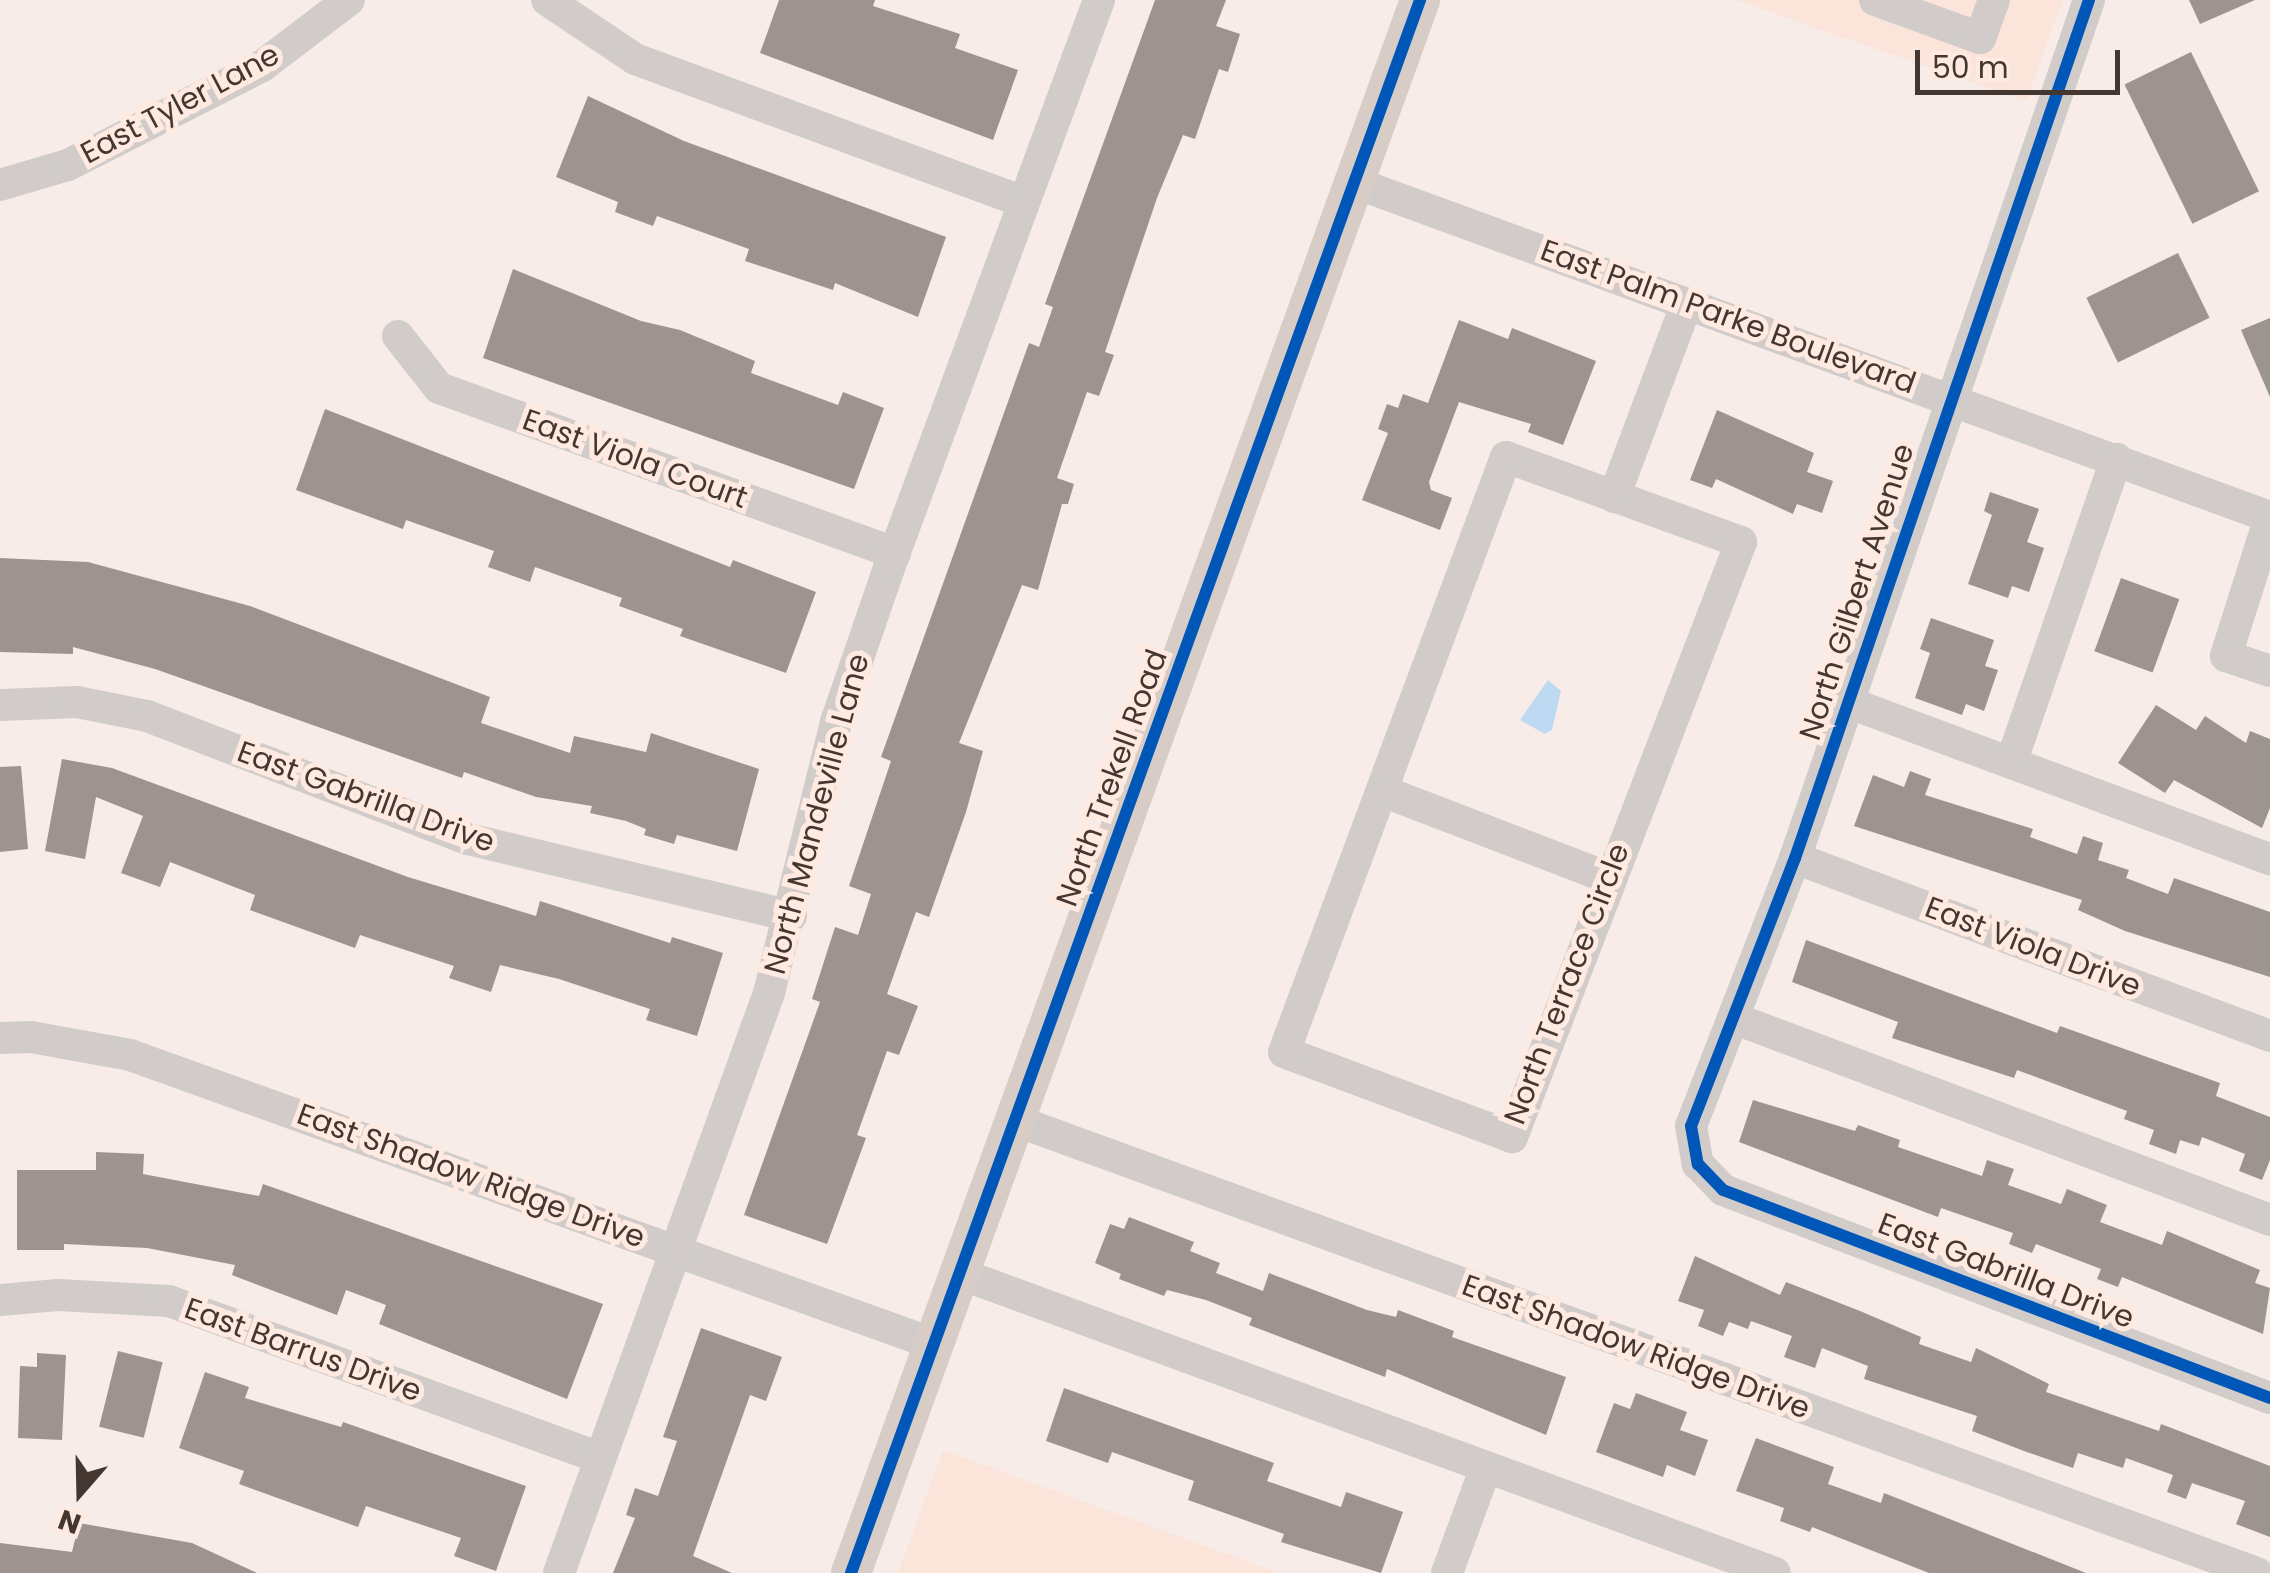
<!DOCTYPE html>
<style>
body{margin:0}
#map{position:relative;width:2270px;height:1573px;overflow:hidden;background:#f7ece7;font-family:Poppins,sans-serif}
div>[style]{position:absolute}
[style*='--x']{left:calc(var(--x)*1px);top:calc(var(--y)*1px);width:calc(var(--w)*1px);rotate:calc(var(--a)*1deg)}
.built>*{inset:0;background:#fbe4d9}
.water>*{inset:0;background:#bedaf2}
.building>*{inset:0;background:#9e948f;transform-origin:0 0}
.minor>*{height:32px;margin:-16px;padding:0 16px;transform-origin:16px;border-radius:16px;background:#d1ccca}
.major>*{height:40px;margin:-20px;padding:0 20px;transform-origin:20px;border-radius:20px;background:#d7cdc6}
.cycleway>*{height:12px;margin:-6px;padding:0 6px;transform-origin:6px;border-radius:6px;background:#0057b8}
span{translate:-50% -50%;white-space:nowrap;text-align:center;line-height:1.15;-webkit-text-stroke:10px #feeae0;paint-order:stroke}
.street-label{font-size:30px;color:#443731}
.north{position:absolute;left:30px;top:1443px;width:100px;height:100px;-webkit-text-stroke:8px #feeae0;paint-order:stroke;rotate:200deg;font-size:28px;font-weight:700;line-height:40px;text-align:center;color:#443731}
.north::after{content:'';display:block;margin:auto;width:35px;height:45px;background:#443731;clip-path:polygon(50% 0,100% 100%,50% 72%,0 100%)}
.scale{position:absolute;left:1915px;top:50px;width:205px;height:45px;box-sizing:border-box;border:5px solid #443731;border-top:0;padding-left:12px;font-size:30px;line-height:35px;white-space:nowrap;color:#443731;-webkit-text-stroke:8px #feeae0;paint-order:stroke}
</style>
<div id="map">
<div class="built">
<div style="clip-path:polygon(1736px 0,2063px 0,2026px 101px)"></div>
<div style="clip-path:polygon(943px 1450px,1276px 1572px,1276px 1573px,898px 1573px)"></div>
</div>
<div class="water">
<div style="clip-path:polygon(1548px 680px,1561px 691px,1552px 730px,1545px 734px,1520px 720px)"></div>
</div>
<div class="building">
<div style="clip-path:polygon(779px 0,875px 0,873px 6px,960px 34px,955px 48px,1018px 70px,993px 140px,760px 53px)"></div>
<div style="clip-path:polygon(1155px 0,1226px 0,1216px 26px,1240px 34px,1228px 72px,1219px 69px,1195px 139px,1183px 135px,1157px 198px,1105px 352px,1114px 355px,1099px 396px,1087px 392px,1057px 478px,1074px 484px,1068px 504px,1062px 504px,1038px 590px,1022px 585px,959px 743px,983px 751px,966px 812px,929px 917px,916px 912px,887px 994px,918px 1006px,899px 1055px,887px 1051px,857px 1135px,866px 1138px,827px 1244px,744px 1215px,820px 1002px,812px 999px,835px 927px,858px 935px,871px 894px,849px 886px,891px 761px,881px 757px,1029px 343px,1039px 347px,1053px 307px,1045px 304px)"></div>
<div style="clip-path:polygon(2189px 0,2255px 0,2200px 24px)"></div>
<div style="left:2191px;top:52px;width:155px;height:74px;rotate:64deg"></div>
<div style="clip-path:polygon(588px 96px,684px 141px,946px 237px,918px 317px,835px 283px,833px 290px,745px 261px,749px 249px,657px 216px,653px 226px,615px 212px,618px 202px,556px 177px)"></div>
<div style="left:2178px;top:253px;width:72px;height:102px;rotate:64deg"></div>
<div style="clip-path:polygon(513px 269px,641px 321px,680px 330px,755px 361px,751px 373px,838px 405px,843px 392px,884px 408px,854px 489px,483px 358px)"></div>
<div style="clip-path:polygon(2270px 318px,2270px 397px,2241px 330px)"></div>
<div style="clip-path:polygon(1459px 320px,1508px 339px,1512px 328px,1596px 361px,1563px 445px,1528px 432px,1531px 424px,1459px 402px,1429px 482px,1431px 490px,1452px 498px,1440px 530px,1362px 500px,1388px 433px,1378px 429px,1387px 404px,1398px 408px,1403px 394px,1428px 403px)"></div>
<div style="clip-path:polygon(325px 409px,730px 567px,733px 560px,816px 592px,786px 673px,680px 636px,683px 629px,619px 606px,622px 598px,535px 567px,530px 582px,488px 567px,494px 551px,406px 520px,403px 529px,296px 490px)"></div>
<div style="clip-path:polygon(1717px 410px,1814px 453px,1807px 472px,1833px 481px,1822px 513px,1797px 504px,1793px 514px,1716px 479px,1712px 488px,1690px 480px)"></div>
<div style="clip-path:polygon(1990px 492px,2039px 509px,2027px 542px,2044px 548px,2029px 592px,2012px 586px,2008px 598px,1968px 584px,1992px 515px,1984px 511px)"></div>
<div style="clip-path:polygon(0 558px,88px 562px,250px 606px,490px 697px,481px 723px,570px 753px,574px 736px,646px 752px,651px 733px,759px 769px,737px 851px,677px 835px,674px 844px,644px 835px,646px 829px,626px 821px,590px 813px,592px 806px,536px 797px,464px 772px,462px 778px,155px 669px,73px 647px,73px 654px,0 652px)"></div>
<div style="left:2121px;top:578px;width:62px;height:78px;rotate:20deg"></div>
<div style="clip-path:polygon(1931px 618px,1994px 640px,1985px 666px,1998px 670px,1984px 711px,1966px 704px,1962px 715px,1915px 698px,1930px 653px,1920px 649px)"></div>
<div style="clip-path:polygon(2156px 705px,2196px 730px,2205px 716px,2246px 743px,2250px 731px,2270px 739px,2270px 808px,2262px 828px,2174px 780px,2165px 793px,2118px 763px)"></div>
<div style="clip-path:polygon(62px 759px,112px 768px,408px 877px,536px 916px,540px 901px,670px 943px,672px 937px,723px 953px,697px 1036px,646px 1020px,650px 1009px,559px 979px,500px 965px,491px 992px,449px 978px,454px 966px,360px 935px,355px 948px,250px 910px,255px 895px,170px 862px,160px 887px,121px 873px,143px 816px,96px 797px,85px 859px,45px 851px)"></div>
<div style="clip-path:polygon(21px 766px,28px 849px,0 852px,0 767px)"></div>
<div style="clip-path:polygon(1910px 771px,1931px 779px,1925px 795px,2033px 829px,2030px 837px,2077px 854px,2083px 836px,2103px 843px,2098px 860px,2129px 870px,2126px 878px,2168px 894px,2174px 878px,2270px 912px,2270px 977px,2125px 931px,2078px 910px,2082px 900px,1854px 826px,1873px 775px,1904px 787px)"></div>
<div style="clip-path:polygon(1806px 940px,2057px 1033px,2060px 1026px,2220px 1083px,2216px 1096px,2270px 1117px,2270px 1160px,2262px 1180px,2239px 1171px,2245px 1154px,2202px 1137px,2199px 1146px,2180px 1140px,2176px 1154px,2149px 1144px,2154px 1130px,2124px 1119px,2127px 1111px,2017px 1070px,2014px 1078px,1892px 1038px,1898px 1022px,1792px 982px)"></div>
<div style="clip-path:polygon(1753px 1100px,1855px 1131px,1858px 1125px,1900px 1140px,1898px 1147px,1982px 1176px,1987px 1160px,2014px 1169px,2008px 1185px,2061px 1204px,2067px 1189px,2107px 1205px,2100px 1222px,2162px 1245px,2167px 1231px,2260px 1270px,2255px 1283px,2270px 1288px,2263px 1334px,2122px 1277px,2118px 1287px,2097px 1279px,2101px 1269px,2036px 1244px,2032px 1253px,2009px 1244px,2013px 1233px,1941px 1208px,1938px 1217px,1739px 1142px)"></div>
<div style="clip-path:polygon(96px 1152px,144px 1154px,143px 1174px,259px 1196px,263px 1184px,603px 1304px,567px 1399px,379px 1324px,386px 1305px,346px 1290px,337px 1315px,232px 1275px,235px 1265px,147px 1248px,64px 1244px,64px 1250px,17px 1250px,17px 1170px,96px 1170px)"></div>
<div style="clip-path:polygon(1129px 1217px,1194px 1242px,1190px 1251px,1220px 1263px,1216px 1273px,1263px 1291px,1269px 1273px,1367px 1310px,1396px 1317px,1398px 1310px,1454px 1331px,1452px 1337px,1566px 1377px,1546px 1435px,1387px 1369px,1385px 1377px,1249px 1325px,1252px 1318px,1206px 1300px,1167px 1290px,1164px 1296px,1119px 1279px,1121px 1274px,1095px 1263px,1110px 1224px,1124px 1229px)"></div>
<div style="clip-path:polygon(1695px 1256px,1780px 1295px,1786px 1282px,1860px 1311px,1921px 1337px,1919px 1344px,1971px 1362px,1976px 1348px,2049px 1384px,2046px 1392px,2159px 1431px,2161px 1424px,2270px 1466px,2270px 1537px,2236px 1524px,2245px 1501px,2192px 1483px,2186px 1499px,2167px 1492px,2173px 1475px,2126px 1458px,2123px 1468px,2078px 1453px,2073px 1468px,2024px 1451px,1972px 1431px,1977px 1416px,1864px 1379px,1868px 1366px,1822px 1348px,1815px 1368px,1784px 1357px,1792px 1336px,1751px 1321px,1748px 1329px,1729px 1322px,1723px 1336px,1698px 1326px,1704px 1310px,1678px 1301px)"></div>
<div style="clip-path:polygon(701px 1328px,782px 1357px,766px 1401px,750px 1395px,693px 1556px,732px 1573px,613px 1573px,635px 1518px,626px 1515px,635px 1488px,658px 1496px,677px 1441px,663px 1437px)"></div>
<div style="left:118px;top:1351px;width:46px;height:78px;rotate:14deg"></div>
<div style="clip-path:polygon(37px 1353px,66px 1355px,62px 1440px,18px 1438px,20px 1366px,37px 1367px)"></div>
<div style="clip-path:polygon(205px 1372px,249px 1387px,245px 1398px,341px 1427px,343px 1422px,526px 1486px,496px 1571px,454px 1556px,461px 1538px,366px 1506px,358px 1527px,239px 1484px,244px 1471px,179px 1448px)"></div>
<div style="clip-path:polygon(1064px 1388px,1274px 1463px,1267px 1481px,1341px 1507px,1346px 1492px,1403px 1512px,1381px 1573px,1281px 1542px,1284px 1534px,1188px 1500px,1194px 1481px,1112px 1452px,1108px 1463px,1046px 1441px)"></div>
<div style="clip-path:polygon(1636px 1393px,1687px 1412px,1680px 1430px,1708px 1440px,1695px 1476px,1667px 1465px,1663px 1477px,1596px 1452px,1614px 1403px,1630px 1409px)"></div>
<div style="clip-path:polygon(1756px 1438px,1834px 1467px,1828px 1484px,1881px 1503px,1884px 1493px,2086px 1573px,1929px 1573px,1812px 1527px,1810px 1532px,1780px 1521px,1784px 1508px,1736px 1491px)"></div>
<div style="clip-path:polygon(79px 1523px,192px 1543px,257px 1573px,0 1573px,0 1543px,72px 1552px)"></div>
</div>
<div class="minor">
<div style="--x:547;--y:0;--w:106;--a:33.8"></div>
<div style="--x:635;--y:59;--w:410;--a:20.2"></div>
<div style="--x:1875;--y:0;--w:112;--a:19.9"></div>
<div style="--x:1980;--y:38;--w:40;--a:-69.8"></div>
<div style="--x:2089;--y:0;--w:907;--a:108.91"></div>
<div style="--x:1795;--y:858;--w:287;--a:111.2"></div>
<div style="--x:1691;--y:1126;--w:39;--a:80"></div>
<div style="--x:1698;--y:1164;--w:36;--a:46"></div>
<div style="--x:1723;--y:1190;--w:585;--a:20.82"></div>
<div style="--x:1353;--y:182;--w:976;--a:20.07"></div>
<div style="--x:0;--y:185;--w:71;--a:-16.4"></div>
<div style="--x:68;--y:165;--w:218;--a:-27"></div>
<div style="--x:262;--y:66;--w:109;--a:-37.2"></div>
<div style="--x:398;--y:336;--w:66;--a:51.7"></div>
<div style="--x:439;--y:388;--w:485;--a:19.9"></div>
<div style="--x:1506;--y:457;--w:250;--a:19.9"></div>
<div style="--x:1741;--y:542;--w:638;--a:111.05"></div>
<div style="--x:1512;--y:1137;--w:243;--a:-159.6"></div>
<div style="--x:1284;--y:1052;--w:635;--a:-69.54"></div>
<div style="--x:1614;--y:497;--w:207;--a:-69.4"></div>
<div style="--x:2270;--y:517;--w:146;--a:107.6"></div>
<div style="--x:2226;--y:656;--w:46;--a:18.8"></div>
<div style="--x:1847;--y:702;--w:451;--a:20.4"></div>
<div style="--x:0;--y:705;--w:77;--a:-2.2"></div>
<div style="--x:77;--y:702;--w:71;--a:11.3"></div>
<div style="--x:147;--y:716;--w:344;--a:21"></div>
<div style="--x:468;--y:839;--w:332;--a:13.4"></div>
<div style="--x:2011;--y:763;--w:322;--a:-70.9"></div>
<div style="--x:1385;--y:792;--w:240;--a:21"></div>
<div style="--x:1795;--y:858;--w:507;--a:20.54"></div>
<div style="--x:1733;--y:1018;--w:574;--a:20.61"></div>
<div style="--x:0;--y:1038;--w:31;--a:-2"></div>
<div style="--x:31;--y:1037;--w:101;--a:10.3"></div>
<div style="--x:130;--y:1055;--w:854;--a:19.77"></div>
<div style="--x:1014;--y:1120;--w:1323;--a:20.02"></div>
<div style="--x:958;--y:1273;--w:870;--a:20.16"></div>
<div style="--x:0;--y:1300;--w:58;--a:-4.9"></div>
<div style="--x:58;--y:1295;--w:111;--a:3.1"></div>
<div style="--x:169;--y:1301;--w:456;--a:20"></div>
<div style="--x:559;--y:1573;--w:617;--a:-70.1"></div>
<div style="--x:769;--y:993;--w:279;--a:-76.1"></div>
<div style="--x:836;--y:722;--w:163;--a:-71"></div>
<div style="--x:889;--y:568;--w:606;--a:-69.71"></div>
<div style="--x:1447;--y:1573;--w:113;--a:-69.8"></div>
</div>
<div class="major">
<div style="--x:851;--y:1573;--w:1673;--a:-70.11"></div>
</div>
<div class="cycleway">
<div style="--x:2089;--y:0;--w:907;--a:108.91"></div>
<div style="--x:1795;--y:858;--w:287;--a:111.2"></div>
<div style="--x:1691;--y:1126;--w:39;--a:80"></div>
<div style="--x:1698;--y:1164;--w:36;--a:46"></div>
<div style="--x:1723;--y:1190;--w:585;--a:20.82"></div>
<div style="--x:851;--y:1573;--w:1673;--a:-70.11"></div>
</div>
<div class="street-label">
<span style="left:180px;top:104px;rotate:-28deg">East Tyler Lane</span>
<span style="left:1728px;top:317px;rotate:20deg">East Palm Parke Boulevard</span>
<span style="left:635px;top:459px;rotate:20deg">East Viola Court</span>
<span style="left:1857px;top:592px;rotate:-72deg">North Gilbert Avenue</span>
<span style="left:1112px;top:778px;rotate:-70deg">North Trekell Road</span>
<span style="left:366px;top:797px;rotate:20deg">East Gabrilla Drive</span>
<span style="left:817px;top:814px;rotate:-75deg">North Mandeville Lane</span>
<span style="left:2033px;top:947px;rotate:21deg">East Viola Drive</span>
<span style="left:1567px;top:984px;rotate:-69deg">North Terrace Circle</span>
<span style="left:471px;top:1176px;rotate:20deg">East Shadow Ridge Drive</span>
<span style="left:2006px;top:1271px;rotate:21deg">East Gabrilla Drive</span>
<span style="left:1636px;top:1347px;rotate:20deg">East Shadow Ridge Drive</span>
<span style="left:303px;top:1350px;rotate:20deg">East Barrus Drive</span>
</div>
<div class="north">N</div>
<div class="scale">50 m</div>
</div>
